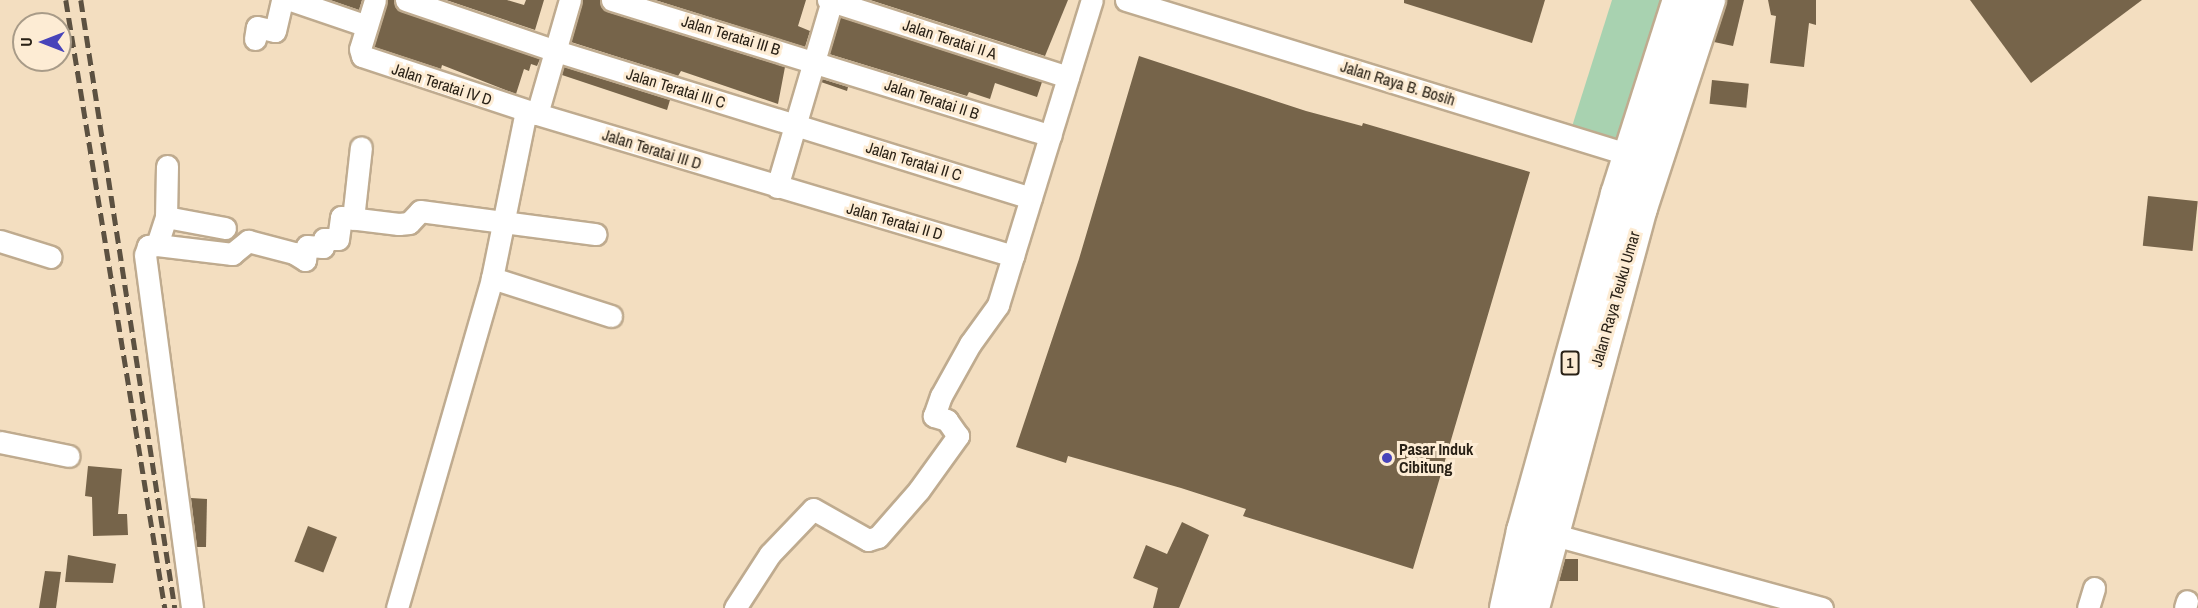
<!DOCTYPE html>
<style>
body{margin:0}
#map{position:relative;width:2198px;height:608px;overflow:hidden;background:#f3dec0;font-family:"Archivo Narrow",sans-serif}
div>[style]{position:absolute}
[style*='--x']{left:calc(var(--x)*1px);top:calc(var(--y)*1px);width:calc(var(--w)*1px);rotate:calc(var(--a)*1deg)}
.green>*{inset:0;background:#a8d2b0}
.building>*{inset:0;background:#76644a;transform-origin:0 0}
.roads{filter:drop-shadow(2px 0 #bfab8f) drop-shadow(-2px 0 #bfab8f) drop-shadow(0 2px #bfab8f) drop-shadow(0 -2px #bfab8f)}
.minor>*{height:21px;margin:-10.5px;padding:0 10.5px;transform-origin:10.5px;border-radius:10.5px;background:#fff}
.highway>*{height:32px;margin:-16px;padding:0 16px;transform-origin:16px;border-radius:16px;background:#fff}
.rail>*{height:4.5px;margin-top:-2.25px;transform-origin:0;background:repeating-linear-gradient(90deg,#5c5141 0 12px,transparent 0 18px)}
.dots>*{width:16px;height:16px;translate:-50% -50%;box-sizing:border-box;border:3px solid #fdecd4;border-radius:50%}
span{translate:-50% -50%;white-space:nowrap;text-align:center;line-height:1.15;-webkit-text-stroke:6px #fdecd4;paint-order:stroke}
.shield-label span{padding:2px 4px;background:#fdecd4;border:2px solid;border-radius:4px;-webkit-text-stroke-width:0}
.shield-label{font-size:15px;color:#292116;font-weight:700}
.street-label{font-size:16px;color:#292116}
.poi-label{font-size:16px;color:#292116;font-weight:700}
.left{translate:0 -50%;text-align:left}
.north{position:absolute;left:12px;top:12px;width:60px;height:60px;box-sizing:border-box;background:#fdecd4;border:2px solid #a89b88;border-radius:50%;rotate:270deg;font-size:16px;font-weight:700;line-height:24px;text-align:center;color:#292116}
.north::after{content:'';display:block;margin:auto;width:21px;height:27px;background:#4844ba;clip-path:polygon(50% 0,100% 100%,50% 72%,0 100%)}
</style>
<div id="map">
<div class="green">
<div style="clip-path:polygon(1612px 0,1709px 0,1645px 176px,1569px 136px)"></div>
</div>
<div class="building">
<div style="clip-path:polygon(330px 0,362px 0,359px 10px)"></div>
<div style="clip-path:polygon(387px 0,394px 0,402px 12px,540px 59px,537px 66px,531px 64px,529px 71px,524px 69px,516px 94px,442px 65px,441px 69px,374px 47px)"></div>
<div style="clip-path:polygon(446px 0,507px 0,524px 5px,526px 0,544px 0,535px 30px)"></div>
<div style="clip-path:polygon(582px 0,600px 0,608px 12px,785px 67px,778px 104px,681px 71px,678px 76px,571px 42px)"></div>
<div style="clip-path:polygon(655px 0,806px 0,798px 26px,810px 31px,805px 47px)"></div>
<div style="clip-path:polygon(870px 0,1068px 0,1045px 56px)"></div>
<div style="clip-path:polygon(1404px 0,1545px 0,1532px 43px,1404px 3px)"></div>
<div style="clip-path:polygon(1726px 0,1744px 0,1733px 46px,1714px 42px)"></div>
<div style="clip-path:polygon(1768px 0,1816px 0,1816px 25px,1809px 23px,1804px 67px,1770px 63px,1776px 16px,1771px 15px)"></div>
<div style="clip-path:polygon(1970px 0,2142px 0,2031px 83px)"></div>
<div style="clip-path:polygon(840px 17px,1042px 82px,1037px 97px,995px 83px,990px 99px,969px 92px,967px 96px,829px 54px)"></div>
<div style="clip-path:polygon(1139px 56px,1306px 111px,1362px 126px,1363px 123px,1530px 172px,1413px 569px,1243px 516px,1246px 509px,1181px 488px,1068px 456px,1066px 463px,1016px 447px,1079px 259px)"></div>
<div style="clip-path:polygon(564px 67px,670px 100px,667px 110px,562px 75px)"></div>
<div style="clip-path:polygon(822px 79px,848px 87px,847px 91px,821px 82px)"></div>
<div style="left:1712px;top:80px;width:37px;height:24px;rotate:6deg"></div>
<div style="left:2148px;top:196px;width:50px;height:50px;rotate:6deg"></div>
<div style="clip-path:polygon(88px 466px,122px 469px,118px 514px,127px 514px,128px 535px,93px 536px,92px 497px,85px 496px)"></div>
<div style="clip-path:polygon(191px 498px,207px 499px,206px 547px,197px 547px)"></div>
<div style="clip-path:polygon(1182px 522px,1209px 535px,1179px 608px,1153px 608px,1158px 588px,1133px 578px,1146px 545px,1167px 554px)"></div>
<div style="left:308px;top:526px;width:31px;height:38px;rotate:21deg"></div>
<div style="clip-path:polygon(68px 555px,116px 564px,113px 583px,65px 582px)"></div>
<div style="clip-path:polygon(1565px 559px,1578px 559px,1578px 581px,1559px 581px)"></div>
<div style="clip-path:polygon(45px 571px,61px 572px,56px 608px,39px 608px)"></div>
</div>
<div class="roads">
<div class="minor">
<div style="--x:291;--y:0;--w:80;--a:18.9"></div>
<div style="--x:375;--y:0;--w:51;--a:107"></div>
<div style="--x:360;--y:49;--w:7;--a:74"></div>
<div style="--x:362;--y:56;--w:184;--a:18.3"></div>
<div style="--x:537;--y:114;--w:497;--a:16.6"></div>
<div style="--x:406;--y:0;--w:158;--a:18.8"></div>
<div style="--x:556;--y:51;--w:497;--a:17.2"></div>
<div style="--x:612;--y:0;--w:459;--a:17.2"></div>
<div style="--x:828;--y:0;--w:252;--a:17.8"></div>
<div style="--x:1126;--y:0;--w:527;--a:17.09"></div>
<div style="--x:1630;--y:155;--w:10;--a:37"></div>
<div style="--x:255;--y:39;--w:12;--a:-81"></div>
<div style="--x:257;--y:27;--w:18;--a:13"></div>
<div style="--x:275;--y:31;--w:32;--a:-77"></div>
<div style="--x:537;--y:114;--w:119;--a:-73.9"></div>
<div style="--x:167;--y:166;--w:51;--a:91.1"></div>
<div style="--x:166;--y:217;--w:60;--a:10.6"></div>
<div style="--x:777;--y:187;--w:195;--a:-73.6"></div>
<div style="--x:166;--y:217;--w:29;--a:108"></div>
<div style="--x:157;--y:245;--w:9;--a:174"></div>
<div style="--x:148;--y:246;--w:9;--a:108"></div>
<div style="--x:145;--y:255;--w:356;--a:82.4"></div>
<div style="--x:353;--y:219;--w:72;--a:-83.7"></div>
<div style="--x:0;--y:241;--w:53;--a:17.4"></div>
<div style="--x:157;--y:245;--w:76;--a:6.8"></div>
<div style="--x:232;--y:254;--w:21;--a:-39"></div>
<div style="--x:248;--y:241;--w:48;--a:14.6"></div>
<div style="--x:294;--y:253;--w:13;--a:32"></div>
<div style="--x:305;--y:260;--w:14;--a:-82"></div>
<div style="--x:307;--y:246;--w:16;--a:4"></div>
<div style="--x:323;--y:247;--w:8;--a:-83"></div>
<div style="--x:324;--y:239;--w:14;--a:0"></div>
<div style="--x:338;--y:239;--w:22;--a:-82"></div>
<div style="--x:341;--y:217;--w:58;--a:6.9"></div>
<div style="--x:399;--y:224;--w:10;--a:-6"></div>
<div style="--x:409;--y:223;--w:16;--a:-47"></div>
<div style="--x:420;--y:211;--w:177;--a:7.5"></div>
<div style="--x:492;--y:278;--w:125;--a:17.7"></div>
<div style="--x:0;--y:442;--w:70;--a:11.5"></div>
<div style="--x:1551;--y:534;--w:281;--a:15.3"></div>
<div style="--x:397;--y:608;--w:343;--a:-73.9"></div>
<div style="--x:492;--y:278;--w:170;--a:-78.5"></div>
<div style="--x:735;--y:608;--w:64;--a:-57.1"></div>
<div style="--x:770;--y:554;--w:62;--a:-46.3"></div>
<div style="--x:813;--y:509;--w:63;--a:29.4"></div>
<div style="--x:868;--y:540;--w:10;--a:-17"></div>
<div style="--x:878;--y:537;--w:62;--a:-48.9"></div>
<div style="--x:919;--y:490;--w:67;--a:-54.2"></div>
<div style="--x:958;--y:436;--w:19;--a:-125"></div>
<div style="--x:947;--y:420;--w:14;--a:-163"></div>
<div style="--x:934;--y:416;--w:21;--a:-71"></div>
<div style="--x:941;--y:396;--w:60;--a:-60.9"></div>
<div style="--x:970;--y:344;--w:48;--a:-54.3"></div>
<div style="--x:998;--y:305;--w:319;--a:-72.9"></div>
<div style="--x:2088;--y:608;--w:21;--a:-73"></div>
<div style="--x:2185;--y:608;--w:7;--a:-74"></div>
</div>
<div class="highway">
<div style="--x:1506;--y:608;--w:79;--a:-77.6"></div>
<div style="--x:1523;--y:531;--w:350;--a:-74.4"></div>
<div style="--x:1617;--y:194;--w:204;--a:-72.3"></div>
<div style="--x:1533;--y:608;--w:414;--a:-74.9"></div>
<div style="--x:1641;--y:208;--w:219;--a:-71.9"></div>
</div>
</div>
<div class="rail">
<div style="--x:66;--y:0;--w:616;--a:80.75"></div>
<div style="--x:81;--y:0;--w:615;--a:81.21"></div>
</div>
<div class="dots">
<div style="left:1387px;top:458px;background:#4844ba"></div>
</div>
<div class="shield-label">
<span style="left:1570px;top:363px">1</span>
</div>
<div class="street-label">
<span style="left:731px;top:35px;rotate:17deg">Jalan Teratai III B</span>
<span style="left:950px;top:39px;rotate:18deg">Jalan Teratai II A</span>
<span style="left:1398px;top:83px;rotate:17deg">Jalan Raya B. Bosih</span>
<span style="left:442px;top:84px;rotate:18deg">Jalan Teratai IV D</span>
<span style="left:676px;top:88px;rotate:17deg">Jalan Teratai III C</span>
<span style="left:932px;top:99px;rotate:18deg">Jalan Teratai II B</span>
<span style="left:652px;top:149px;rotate:17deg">Jalan Teratai III D</span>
<span style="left:914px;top:161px;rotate:17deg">Jalan Teratai II C</span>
<span style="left:895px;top:221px;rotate:16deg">Jalan Teratai II D</span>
<span style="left:1615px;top:299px;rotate:-74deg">Jalan Raya Teuku Umar</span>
</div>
<div class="poi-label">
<span class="left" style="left:1399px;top:458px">Pasar Induk<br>Cibitung</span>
</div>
<div class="north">U</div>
</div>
